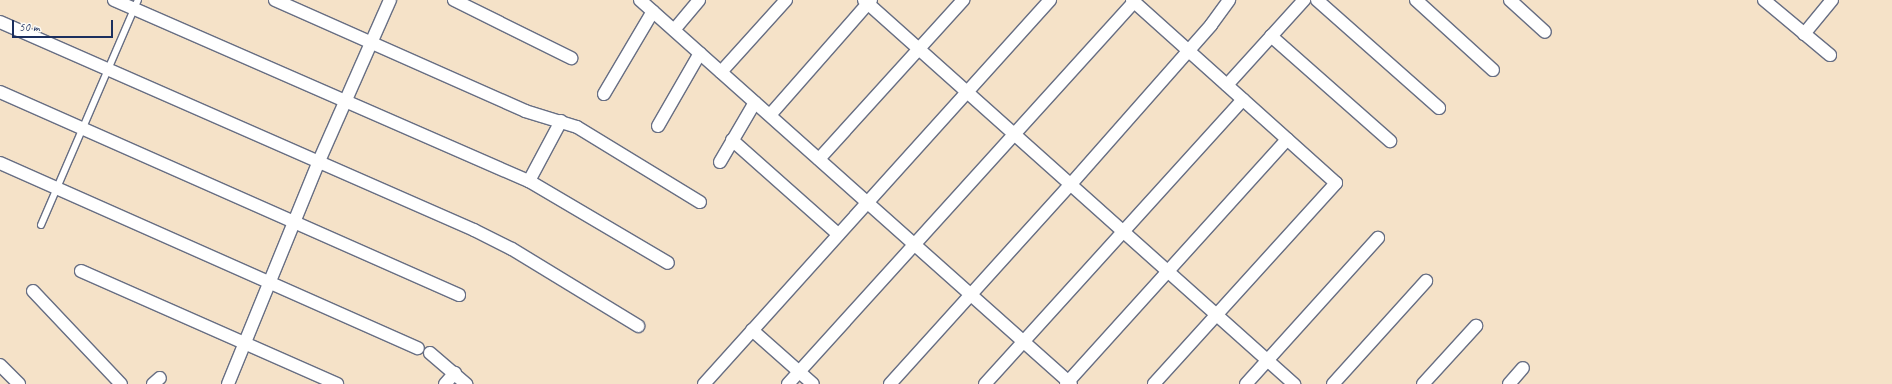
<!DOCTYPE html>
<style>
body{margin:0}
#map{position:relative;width:1892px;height:384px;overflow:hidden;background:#f5e2c8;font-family:Caveat,sans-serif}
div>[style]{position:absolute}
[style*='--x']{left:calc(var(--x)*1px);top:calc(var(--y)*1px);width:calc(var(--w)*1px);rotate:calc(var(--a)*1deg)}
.roads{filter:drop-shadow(1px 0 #676e83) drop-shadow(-1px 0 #676e83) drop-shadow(0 1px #676e83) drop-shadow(0 -1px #676e83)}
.service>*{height:6px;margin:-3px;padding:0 3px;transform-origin:3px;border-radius:3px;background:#fff}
.minor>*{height:12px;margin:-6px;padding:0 6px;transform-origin:6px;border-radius:6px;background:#fff}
span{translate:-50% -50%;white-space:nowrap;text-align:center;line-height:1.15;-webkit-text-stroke:3px #fdfcf7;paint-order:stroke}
.scale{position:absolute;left:12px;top:20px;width:101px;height:18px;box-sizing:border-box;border:2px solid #1b2f5e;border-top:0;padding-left:5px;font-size:12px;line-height:14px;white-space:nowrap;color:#1b2f5e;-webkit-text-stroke:3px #fdfcf7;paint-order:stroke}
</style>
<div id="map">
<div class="roads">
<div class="service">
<div style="--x:41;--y:225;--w:245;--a:-66.7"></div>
</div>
<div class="minor">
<div style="--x:114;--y:0;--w:453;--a:23.6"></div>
<div style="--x:529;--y:181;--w:161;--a:30.5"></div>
<div style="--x:275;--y:0;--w:274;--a:23.9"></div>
<div style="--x:525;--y:111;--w:54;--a:17.1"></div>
<div style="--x:577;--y:127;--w:144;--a:31.4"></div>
<div style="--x:454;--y:0;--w:131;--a:26.4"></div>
<div style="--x:640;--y:0;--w:577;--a:41.7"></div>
<div style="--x:864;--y:0;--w:577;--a:41.77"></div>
<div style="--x:1132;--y:0;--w:274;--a:41.9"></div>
<div style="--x:1336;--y:183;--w:271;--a:132.2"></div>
<div style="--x:1317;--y:0;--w:163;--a:41.5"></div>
<div style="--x:1416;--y:0;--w:104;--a:42.3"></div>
<div style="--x:1510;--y:0;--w:47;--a:42.4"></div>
<div style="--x:1764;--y:0;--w:86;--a:39.8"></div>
<div style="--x:0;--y:22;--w:518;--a:23.69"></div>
<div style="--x:474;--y:230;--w:42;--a:26.6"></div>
<div style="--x:512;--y:249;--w:148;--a:31.4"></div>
<div style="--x:674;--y:30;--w:39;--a:-50"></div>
<div style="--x:1804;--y:34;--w:44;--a:-50.5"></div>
<div style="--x:1271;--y:36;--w:159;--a:41.4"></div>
<div style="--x:721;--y:72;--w:97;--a:-47.9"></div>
<div style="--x:1227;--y:85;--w:115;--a:-47.8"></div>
<div style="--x:0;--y:92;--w:502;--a:23.86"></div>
<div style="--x:604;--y:94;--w:96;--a:-59.4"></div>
<div style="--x:770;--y:115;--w:153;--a:-48.7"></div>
<div style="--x:658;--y:126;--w:84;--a:-60.1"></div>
<div style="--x:732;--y:140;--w:142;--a:41.6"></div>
<div style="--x:819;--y:159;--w:215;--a:-47.8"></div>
<div style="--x:720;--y:162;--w:69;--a:-59.7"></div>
<div style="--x:0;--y:163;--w:457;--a:23.9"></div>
<div style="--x:529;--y:181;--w:68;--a:-61.9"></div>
<div style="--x:81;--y:271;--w:280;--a:23.8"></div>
<div style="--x:33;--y:291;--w:128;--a:46.6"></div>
<div style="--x:752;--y:330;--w:81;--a:41.5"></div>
<div style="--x:430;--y:353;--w:48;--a:40.7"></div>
<div style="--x:0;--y:365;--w:27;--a:45"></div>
<div style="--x:153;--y:384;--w:9;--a:-41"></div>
<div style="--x:228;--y:384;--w:241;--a:-67.8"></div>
<div style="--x:319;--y:161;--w:176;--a:-66.2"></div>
<div style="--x:445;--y:384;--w:15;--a:-48"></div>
<div style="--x:704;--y:384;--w:517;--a:-47.98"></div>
<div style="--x:788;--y:384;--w:515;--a:-47.83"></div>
<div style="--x:890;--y:384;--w:270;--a:-47.9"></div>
<div style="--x:1071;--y:184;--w:212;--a:-48.6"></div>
<div style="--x:1211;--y:25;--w:31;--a:-54"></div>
<div style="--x:985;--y:384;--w:384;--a:-47.8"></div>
<div style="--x:1066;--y:384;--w:330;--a:-47.9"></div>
<div style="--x:1246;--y:384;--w:197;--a:-47.9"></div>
<div style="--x:1333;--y:384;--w:139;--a:-47.9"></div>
<div style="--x:1423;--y:384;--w:79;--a:-47.6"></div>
<div style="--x:1509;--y:384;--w:21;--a:-49"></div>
</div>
</div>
<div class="scale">50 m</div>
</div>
